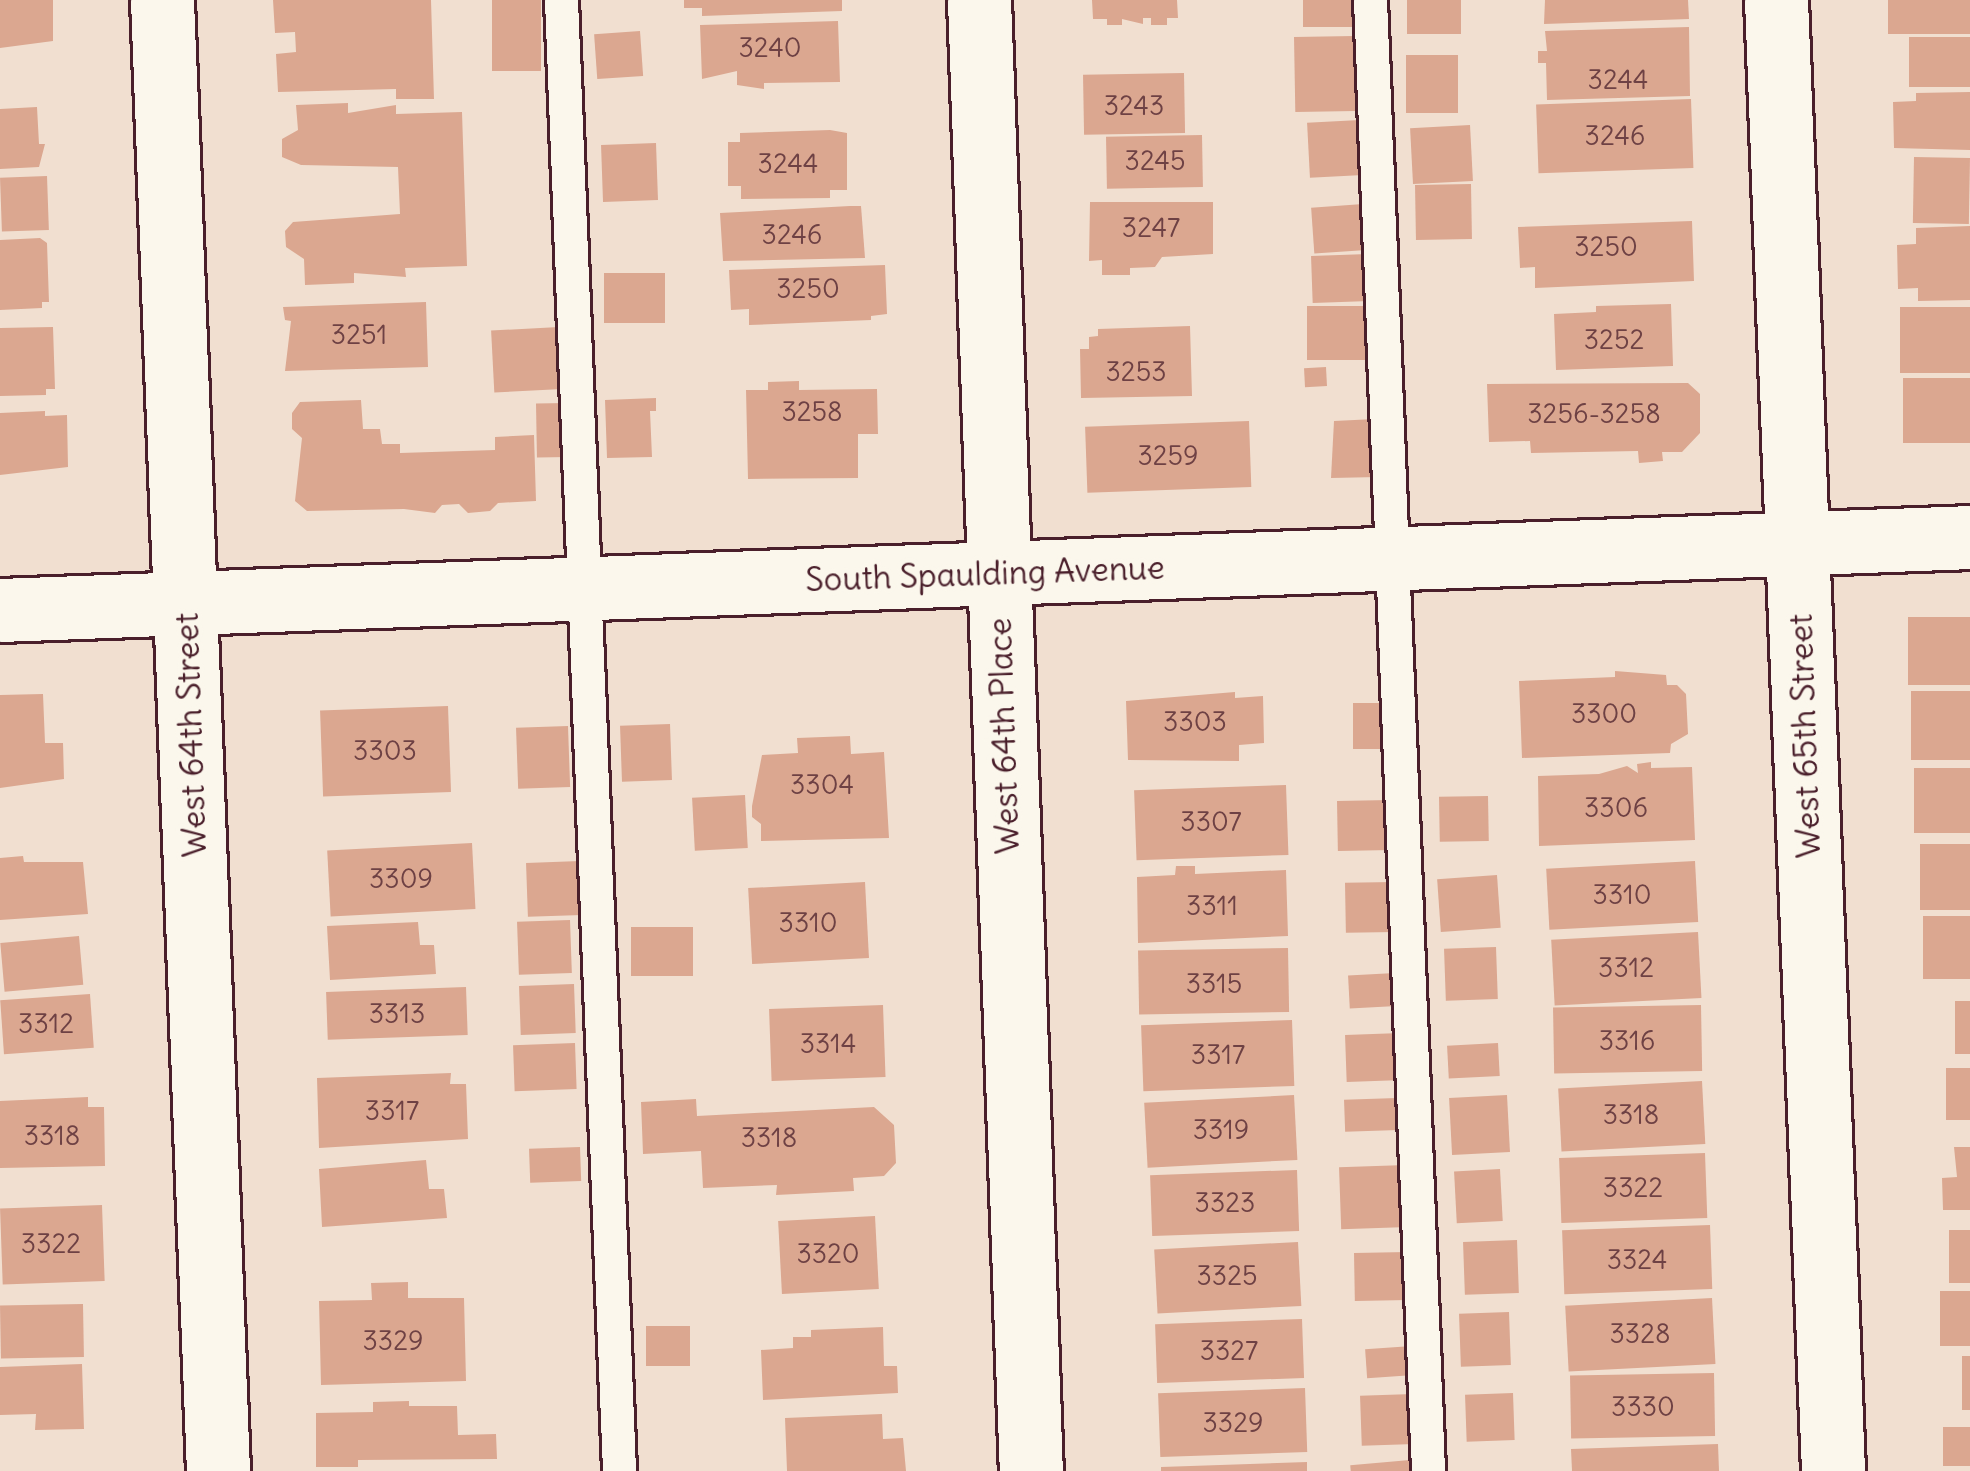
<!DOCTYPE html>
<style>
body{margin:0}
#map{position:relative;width:1970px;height:1471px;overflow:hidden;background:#f1dfd0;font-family:Delius,sans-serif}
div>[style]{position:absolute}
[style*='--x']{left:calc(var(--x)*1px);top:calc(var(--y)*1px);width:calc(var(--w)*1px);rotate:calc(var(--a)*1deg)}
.building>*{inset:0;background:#dba790;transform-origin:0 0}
.roads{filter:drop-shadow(3px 0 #4a1f2b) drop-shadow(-3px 0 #4a1f2b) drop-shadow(0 3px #4a1f2b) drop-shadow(0 -3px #4a1f2b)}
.service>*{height:33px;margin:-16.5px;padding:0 16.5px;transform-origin:16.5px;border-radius:16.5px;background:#fbf7ec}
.minor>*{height:63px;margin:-31.5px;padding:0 31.5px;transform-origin:31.5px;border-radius:31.5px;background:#fbf7ec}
span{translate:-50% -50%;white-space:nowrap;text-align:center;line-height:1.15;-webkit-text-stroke:9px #fbf7ec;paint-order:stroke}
.number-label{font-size:27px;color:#6e4144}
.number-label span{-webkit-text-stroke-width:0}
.street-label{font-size:33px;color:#4a1f2b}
</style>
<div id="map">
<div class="building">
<div style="clip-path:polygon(0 0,53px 0,53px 41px,0 48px)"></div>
<div style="clip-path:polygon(273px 0,431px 0,434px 99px,396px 99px,396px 89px,278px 92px,276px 54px,296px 52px,295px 32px,275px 33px)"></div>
<div style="left:492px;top:0;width:49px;height:71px"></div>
<div style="clip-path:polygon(684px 0,842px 0,842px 11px,702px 16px,702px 8px,684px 8px)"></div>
<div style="clip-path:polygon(1092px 0,1177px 0,1178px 18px,1167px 18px,1167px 25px,1151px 25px,1151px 18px,1143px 18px,1143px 24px,1122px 19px,1122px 25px,1107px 25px,1107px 19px,1093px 19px)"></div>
<div style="left:1303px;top:0;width:51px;height:27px"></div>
<div style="left:1407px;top:0;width:54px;height:34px"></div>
<div style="clip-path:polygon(1545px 0,1688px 0,1689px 19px,1544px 24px)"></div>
<div style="left:1888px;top:0;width:82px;height:34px"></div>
<div style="clip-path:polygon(838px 21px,840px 82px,764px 83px,764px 89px,737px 85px,737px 71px,702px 79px,700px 25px)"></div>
<div style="clip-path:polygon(1689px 27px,1690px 96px,1547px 100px,1546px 63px,1538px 63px,1538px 51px,1547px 51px,1545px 31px)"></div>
<div style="left:640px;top:31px;width:45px;height:46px;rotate:86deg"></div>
<div style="left:1354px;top:36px;width:75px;height:60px;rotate:89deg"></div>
<div style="left:1909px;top:37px;width:61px;height:50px"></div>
<div style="left:1406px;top:55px;width:52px;height:58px"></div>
<div style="left:1184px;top:73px;width:60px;height:101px;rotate:89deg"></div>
<div style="clip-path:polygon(1970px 92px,1970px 150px,1894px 148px,1893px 102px,1916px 101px,1916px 93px)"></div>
<div style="left:1691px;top:99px;width:69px;height:155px;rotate:88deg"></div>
<div style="clip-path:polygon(348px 103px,348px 113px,396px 105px,396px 114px,462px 112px,467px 266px,405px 268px,406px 277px,354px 273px,354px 283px,305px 285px,304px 259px,286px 247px,285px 231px,293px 222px,400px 214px,398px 167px,301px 165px,282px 157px,282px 139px,298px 130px,296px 105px)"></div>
<div style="clip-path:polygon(37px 107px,39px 144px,45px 144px,39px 167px,0 169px,0 109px)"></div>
<div style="left:1360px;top:120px;width:55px;height:53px;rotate:87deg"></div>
<div style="left:1470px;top:125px;width:56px;height:60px;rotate:87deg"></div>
<div style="clip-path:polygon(830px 130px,847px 133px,847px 190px,830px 190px,830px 198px,741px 199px,741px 186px,728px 186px,728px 142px,740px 142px,740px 133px)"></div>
<div style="left:1202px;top:135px;width:52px;height:96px;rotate:89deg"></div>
<div style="left:656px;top:143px;width:57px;height:55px;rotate:88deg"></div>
<div style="left:1914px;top:157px;width:56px;height:66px;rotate:1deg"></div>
<div style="left:47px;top:176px;width:54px;height:47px;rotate:88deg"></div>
<div style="left:1471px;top:184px;width:55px;height:56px;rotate:89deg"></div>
<div style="clip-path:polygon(1090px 202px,1213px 202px,1213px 254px,1162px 257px,1155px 267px,1130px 268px,1130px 275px,1102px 275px,1102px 260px,1089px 261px)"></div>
<div style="left:1363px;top:204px;width:46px;height:52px;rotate:86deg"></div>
<div style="clip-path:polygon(850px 206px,861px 206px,865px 258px,723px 261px,720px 213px)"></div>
<div style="clip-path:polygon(1692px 221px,1694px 281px,1535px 288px,1535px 267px,1520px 268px,1518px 227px)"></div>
<div style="clip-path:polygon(1970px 226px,1970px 300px,1918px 301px,1918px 288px,1898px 289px,1897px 245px,1916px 244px,1916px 228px)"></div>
<div style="clip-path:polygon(40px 238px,47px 243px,49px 302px,42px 302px,42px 308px,0 310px,0 240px)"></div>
<div style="left:1368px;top:254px;width:47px;height:57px;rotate:88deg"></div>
<div style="clip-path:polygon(885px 265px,887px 314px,871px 316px,871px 320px,749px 325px,749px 309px,731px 310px,729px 270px)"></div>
<div style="left:665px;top:273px;width:50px;height:61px;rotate:90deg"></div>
<div style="clip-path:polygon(426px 302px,428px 367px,285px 371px,291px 321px,285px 320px,283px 307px)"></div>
<div style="clip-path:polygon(1671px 304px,1673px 366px,1556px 370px,1554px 314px,1596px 312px,1596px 306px)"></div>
<div style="left:1307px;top:306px;width:59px;height:54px"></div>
<div style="left:1970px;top:307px;width:66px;height:70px;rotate:90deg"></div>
<div style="clip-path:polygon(1190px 326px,1192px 396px,1081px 398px,1080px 349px,1089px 349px,1089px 337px,1098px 336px,1098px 329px)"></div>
<div style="clip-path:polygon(53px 327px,55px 389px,46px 389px,46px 395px,0 396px,0 328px)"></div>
<div style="left:559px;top:327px;width:62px;height:68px;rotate:87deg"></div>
<div style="left:1326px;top:367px;width:19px;height:22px;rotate:87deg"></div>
<div style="left:1970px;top:378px;width:65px;height:67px;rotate:90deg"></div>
<div style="clip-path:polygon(799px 381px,799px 390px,877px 389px,878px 434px,858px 434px,858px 478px,748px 479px,746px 390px,768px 390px,768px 382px)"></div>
<div style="clip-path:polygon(1688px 383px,1700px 394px,1700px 433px,1682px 452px,1662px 452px,1663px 461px,1639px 463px,1638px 451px,1531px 453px,1530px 441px,1489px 442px,1487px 384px)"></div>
<div style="clip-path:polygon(656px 398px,656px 411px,650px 411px,652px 457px,607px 458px,605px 400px)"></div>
<div style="clip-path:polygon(361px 400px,363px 429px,380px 429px,382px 444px,400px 444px,400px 453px,495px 450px,495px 437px,534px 435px,536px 501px,498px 503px,490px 511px,468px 513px,459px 504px,442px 505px,435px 513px,404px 509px,307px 511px,295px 501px,302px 438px,292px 429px,292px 413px,300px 402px)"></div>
<div style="left:567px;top:403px;width:54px;height:31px;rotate:89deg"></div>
<div style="clip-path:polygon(45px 411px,45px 416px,67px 415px,68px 467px,0 475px,0 413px)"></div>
<div style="clip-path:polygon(1375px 419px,1378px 477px,1331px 478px,1334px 421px)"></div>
<div style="left:1249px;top:421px;width:66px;height:164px;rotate:88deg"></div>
<div style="left:1970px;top:617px;width:68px;height:62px;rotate:90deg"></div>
<div style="clip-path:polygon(1615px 671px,1666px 675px,1667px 685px,1677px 685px,1686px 694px,1688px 734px,1671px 744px,1670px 753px,1522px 758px,1519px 681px,1615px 677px)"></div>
<div style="left:1970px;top:691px;width:69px;height:59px;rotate:90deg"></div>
<div style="clip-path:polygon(1235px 692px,1235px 698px,1263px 696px,1264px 743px,1239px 745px,1239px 761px,1128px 760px,1126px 701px)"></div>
<div style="clip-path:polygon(43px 694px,45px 743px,63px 743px,64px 779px,0 788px,0 695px)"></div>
<div style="left:1388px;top:703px;width:46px;height:35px;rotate:90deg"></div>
<div style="left:448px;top:706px;width:86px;height:128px;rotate:88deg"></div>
<div style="left:670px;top:724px;width:56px;height:50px;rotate:88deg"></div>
<div style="left:568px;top:726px;width:61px;height:52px;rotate:88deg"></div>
<div style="clip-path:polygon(850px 736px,851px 754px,884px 752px,889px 838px,761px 841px,761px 824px,752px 817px,752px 806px,762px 755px,798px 753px,797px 738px)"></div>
<div style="clip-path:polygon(1651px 762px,1651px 768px,1692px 767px,1695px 840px,1539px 846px,1538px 776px,1599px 774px,1627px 766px,1638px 773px,1637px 764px)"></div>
<div style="left:1970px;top:768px;width:65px;height:56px;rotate:90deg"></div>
<div style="left:1286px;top:785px;width:70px;height:152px;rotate:88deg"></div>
<div style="left:745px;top:795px;width:53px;height:53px;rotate:87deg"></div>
<div style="left:1488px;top:796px;width:45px;height:49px;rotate:89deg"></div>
<div style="left:1390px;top:800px;width:50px;height:53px;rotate:89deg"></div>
<div style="left:472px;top:843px;width:66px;height:145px;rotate:87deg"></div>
<div style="left:1970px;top:844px;width:66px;height:50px;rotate:90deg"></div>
<div style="clip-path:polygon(23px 856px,24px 862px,83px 862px,88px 914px,0 920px,0 858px)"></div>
<div style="left:580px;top:861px;width:54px;height:54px;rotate:88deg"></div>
<div style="left:1695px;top:861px;width:61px;height:149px;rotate:87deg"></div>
<div style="clip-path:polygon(1176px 866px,1195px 866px,1195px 874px,1286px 870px,1288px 936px,1138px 943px,1137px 877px,1175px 875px)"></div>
<div style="left:1497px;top:875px;width:53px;height:60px;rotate:86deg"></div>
<div style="left:865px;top:882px;width:76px;height:117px;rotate:87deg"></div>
<div style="left:1394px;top:882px;width:50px;height:49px;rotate:89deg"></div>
<div style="left:1970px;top:916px;width:63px;height:47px;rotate:90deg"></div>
<div style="left:570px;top:920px;width:53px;height:53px;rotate:88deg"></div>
<div style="clip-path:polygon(418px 922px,420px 945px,434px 945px,436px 974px,330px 980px,327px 926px)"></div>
<div style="left:631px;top:927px;width:62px;height:49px"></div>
<div style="left:1698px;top:932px;width:66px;height:147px;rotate:87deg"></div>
<div style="left:79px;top:936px;width:49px;height:79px;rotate:85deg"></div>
<div style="left:1496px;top:947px;width:52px;height:52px;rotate:88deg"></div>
<div style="left:1288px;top:948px;width:64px;height:150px;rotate:89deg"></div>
<div style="left:1395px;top:973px;width:33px;height:47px;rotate:87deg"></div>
<div style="left:574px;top:984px;width:49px;height:55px;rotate:88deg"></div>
<div style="left:466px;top:987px;width:48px;height:140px;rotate:88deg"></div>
<div style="left:90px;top:994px;width:54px;height:90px;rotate:86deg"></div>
<div style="left:1955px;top:1001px;width:15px;height:53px"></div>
<div style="left:883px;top:1005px;width:72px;height:114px;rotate:88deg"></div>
<div style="left:1701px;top:1005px;width:66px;height:148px;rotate:89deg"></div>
<div style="left:1292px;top:1020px;width:66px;height:151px;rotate:88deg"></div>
<div style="left:1401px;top:1033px;width:47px;height:56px;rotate:88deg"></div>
<div style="left:575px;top:1043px;width:46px;height:62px;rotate:88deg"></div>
<div style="left:1498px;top:1043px;width:33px;height:51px;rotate:87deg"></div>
<div style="left:1970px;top:1068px;width:52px;height:24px;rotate:90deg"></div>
<div style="clip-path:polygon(451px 1073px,450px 1084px,466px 1084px,468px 1139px,319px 1148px,317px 1078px)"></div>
<div style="left:1702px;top:1081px;width:63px;height:144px;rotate:87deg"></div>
<div style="left:1294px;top:1095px;width:65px;height:150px;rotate:87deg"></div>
<div style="left:1507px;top:1095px;width:57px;height:58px;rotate:87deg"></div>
<div style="clip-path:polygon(88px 1097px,88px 1107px,104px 1107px,105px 1166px,0 1168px,0 1101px)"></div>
<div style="left:1397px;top:1098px;width:32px;height:53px;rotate:88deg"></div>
<div style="clip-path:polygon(696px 1099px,697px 1116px,874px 1107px,894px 1125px,896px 1163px,884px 1176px,853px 1178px,854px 1191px,776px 1195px,777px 1185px,703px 1188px,701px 1151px,643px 1154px,641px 1102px)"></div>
<div style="left:580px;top:1147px;width:34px;height:51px;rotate:88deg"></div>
<div style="clip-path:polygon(1954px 1147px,1970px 1147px,1970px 1210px,1943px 1210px,1942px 1178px,1957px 1177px)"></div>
<div style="left:1705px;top:1153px;width:65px;height:146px;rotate:88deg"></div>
<div style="clip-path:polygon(426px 1160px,429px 1189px,444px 1189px,447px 1218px,322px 1227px,319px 1169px)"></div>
<div style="left:1406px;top:1165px;width:62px;height:67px;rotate:88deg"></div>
<div style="left:1500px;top:1169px;width:52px;height:46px;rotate:87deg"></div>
<div style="left:1297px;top:1170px;width:61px;height:147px;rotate:88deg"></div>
<div style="left:102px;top:1205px;width:76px;height:102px;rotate:88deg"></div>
<div style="left:875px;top:1216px;width:73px;height:97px;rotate:87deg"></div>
<div style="left:1710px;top:1225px;width:64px;height:148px;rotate:88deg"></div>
<div style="left:1970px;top:1230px;width:53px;height:21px;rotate:90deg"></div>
<div style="left:1517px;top:1240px;width:53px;height:54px;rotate:88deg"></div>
<div style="left:1298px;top:1242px;width:64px;height:144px;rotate:87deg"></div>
<div style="left:1407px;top:1252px;width:48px;height:53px;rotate:89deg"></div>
<div style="clip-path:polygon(408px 1282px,408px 1298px,464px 1298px,466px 1381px,321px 1385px,319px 1301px,372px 1300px,371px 1283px)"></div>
<div style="left:1970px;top:1291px;width:55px;height:30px;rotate:90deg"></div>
<div style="left:1712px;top:1298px;width:66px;height:147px;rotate:87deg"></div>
<div style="left:83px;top:1304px;width:53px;height:83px;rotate:89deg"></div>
<div style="left:1509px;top:1312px;width:53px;height:50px;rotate:88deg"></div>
<div style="left:1302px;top:1319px;width:59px;height:147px;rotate:88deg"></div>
<div style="left:646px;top:1326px;width:44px;height:40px"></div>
<div style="clip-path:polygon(883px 1327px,884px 1366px,897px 1366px,898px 1393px,763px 1400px,761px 1350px,793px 1348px,793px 1337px,811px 1337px,811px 1330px)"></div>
<div style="left:1412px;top:1346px;width:29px;height:47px;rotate:86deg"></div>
<div style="left:1962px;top:1356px;width:8px;height:54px"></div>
<div style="clip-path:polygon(82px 1364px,84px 1429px,35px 1430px,36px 1414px,0 1415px,0 1367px)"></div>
<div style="left:1714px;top:1373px;width:63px;height:144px;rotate:89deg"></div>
<div style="left:1305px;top:1388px;width:64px;height:147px;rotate:88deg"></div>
<div style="left:1513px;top:1393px;width:47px;height:48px;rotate:88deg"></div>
<div style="left:1413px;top:1394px;width:50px;height:53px;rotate:88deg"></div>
<div style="clip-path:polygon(409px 1401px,409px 1406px,457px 1406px,458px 1435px,496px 1434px,497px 1459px,358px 1460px,358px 1467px,316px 1467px,316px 1413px,373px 1412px,373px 1402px)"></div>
<div style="clip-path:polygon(882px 1414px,883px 1439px,903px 1438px,906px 1471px,787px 1471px,785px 1418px)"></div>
<div style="left:1943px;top:1427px;width:27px;height:39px"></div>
<div style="clip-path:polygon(1718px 1444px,1719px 1471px,1572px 1471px,1571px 1449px)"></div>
<div style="left:1410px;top:1460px;width:11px;height:60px;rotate:85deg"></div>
<div style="clip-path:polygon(1307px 1462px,1307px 1471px,1161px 1471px,1161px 1467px)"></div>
</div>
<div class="roads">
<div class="service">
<div style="--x:561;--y:0;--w:1472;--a:87.74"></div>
<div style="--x:1370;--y:0;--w:1472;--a:87.74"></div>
</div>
<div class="minor">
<div style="--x:162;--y:0;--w:1472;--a:87.82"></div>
<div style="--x:979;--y:0;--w:1472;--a:87.98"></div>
<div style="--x:1776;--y:0;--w:1472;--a:87.78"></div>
<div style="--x:0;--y:610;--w:1971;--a:-2.12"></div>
</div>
</div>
<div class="number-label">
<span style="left:770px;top:48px">3240</span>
<span style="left:1618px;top:80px">3244</span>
<span style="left:1134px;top:106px">3243</span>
<span style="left:1615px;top:136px">3246</span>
<span style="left:1155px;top:161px">3245</span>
<span style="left:788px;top:164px">3244</span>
<span style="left:1151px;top:228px">3247</span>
<span style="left:792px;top:235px">3246</span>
<span style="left:1606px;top:247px">3250</span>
<span style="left:808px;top:289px">3250</span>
<span style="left:359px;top:335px">3251</span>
<span style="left:1614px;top:340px">3252</span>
<span style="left:1136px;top:372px">3253</span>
<span style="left:812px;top:412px">3258</span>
<span style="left:1594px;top:414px">3256-3258</span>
<span style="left:1168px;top:456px">3259</span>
<span style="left:1604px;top:714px">3300</span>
<span style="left:1195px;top:722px">3303</span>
<span style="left:385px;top:751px">3303</span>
<span style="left:822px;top:785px">3304</span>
<span style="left:1616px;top:808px">3306</span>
<span style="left:1211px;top:822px">3307</span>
<span style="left:401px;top:879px">3309</span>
<span style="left:1622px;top:895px">3310</span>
<span style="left:1212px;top:906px">3311</span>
<span style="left:808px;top:923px">3310</span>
<span style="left:1626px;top:968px">3312</span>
<span style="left:1214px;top:984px">3315</span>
<span style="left:397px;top:1014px">3313</span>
<span style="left:46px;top:1024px">3312</span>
<span style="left:1627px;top:1041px">3316</span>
<span style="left:828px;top:1044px">3314</span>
<span style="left:1218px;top:1055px">3317</span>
<span style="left:392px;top:1111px">3317</span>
<span style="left:1631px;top:1115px">3318</span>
<span style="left:1221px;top:1130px">3319</span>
<span style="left:52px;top:1136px">3318</span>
<span style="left:769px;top:1138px">3318</span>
<span style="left:1633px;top:1188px">3322</span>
<span style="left:1225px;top:1203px">3323</span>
<span style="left:51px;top:1244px">3322</span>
<span style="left:828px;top:1254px">3320</span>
<span style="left:1637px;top:1260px">3324</span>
<span style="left:1227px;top:1276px">3325</span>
<span style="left:1640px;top:1334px">3328</span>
<span style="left:393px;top:1341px">3329</span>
<span style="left:1229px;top:1351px">3327</span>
<span style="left:1643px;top:1407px">3330</span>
<span style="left:1233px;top:1423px">3329</span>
</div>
<div class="street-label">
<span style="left:985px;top:574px;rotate:-2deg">South Spaulding Avenue</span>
<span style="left:191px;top:735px;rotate:-92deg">West 64th Street</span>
<span style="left:1004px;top:736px;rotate:-92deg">West 64th Place</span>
<span style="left:1805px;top:736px;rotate:-92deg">West 65th Street</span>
</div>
</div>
